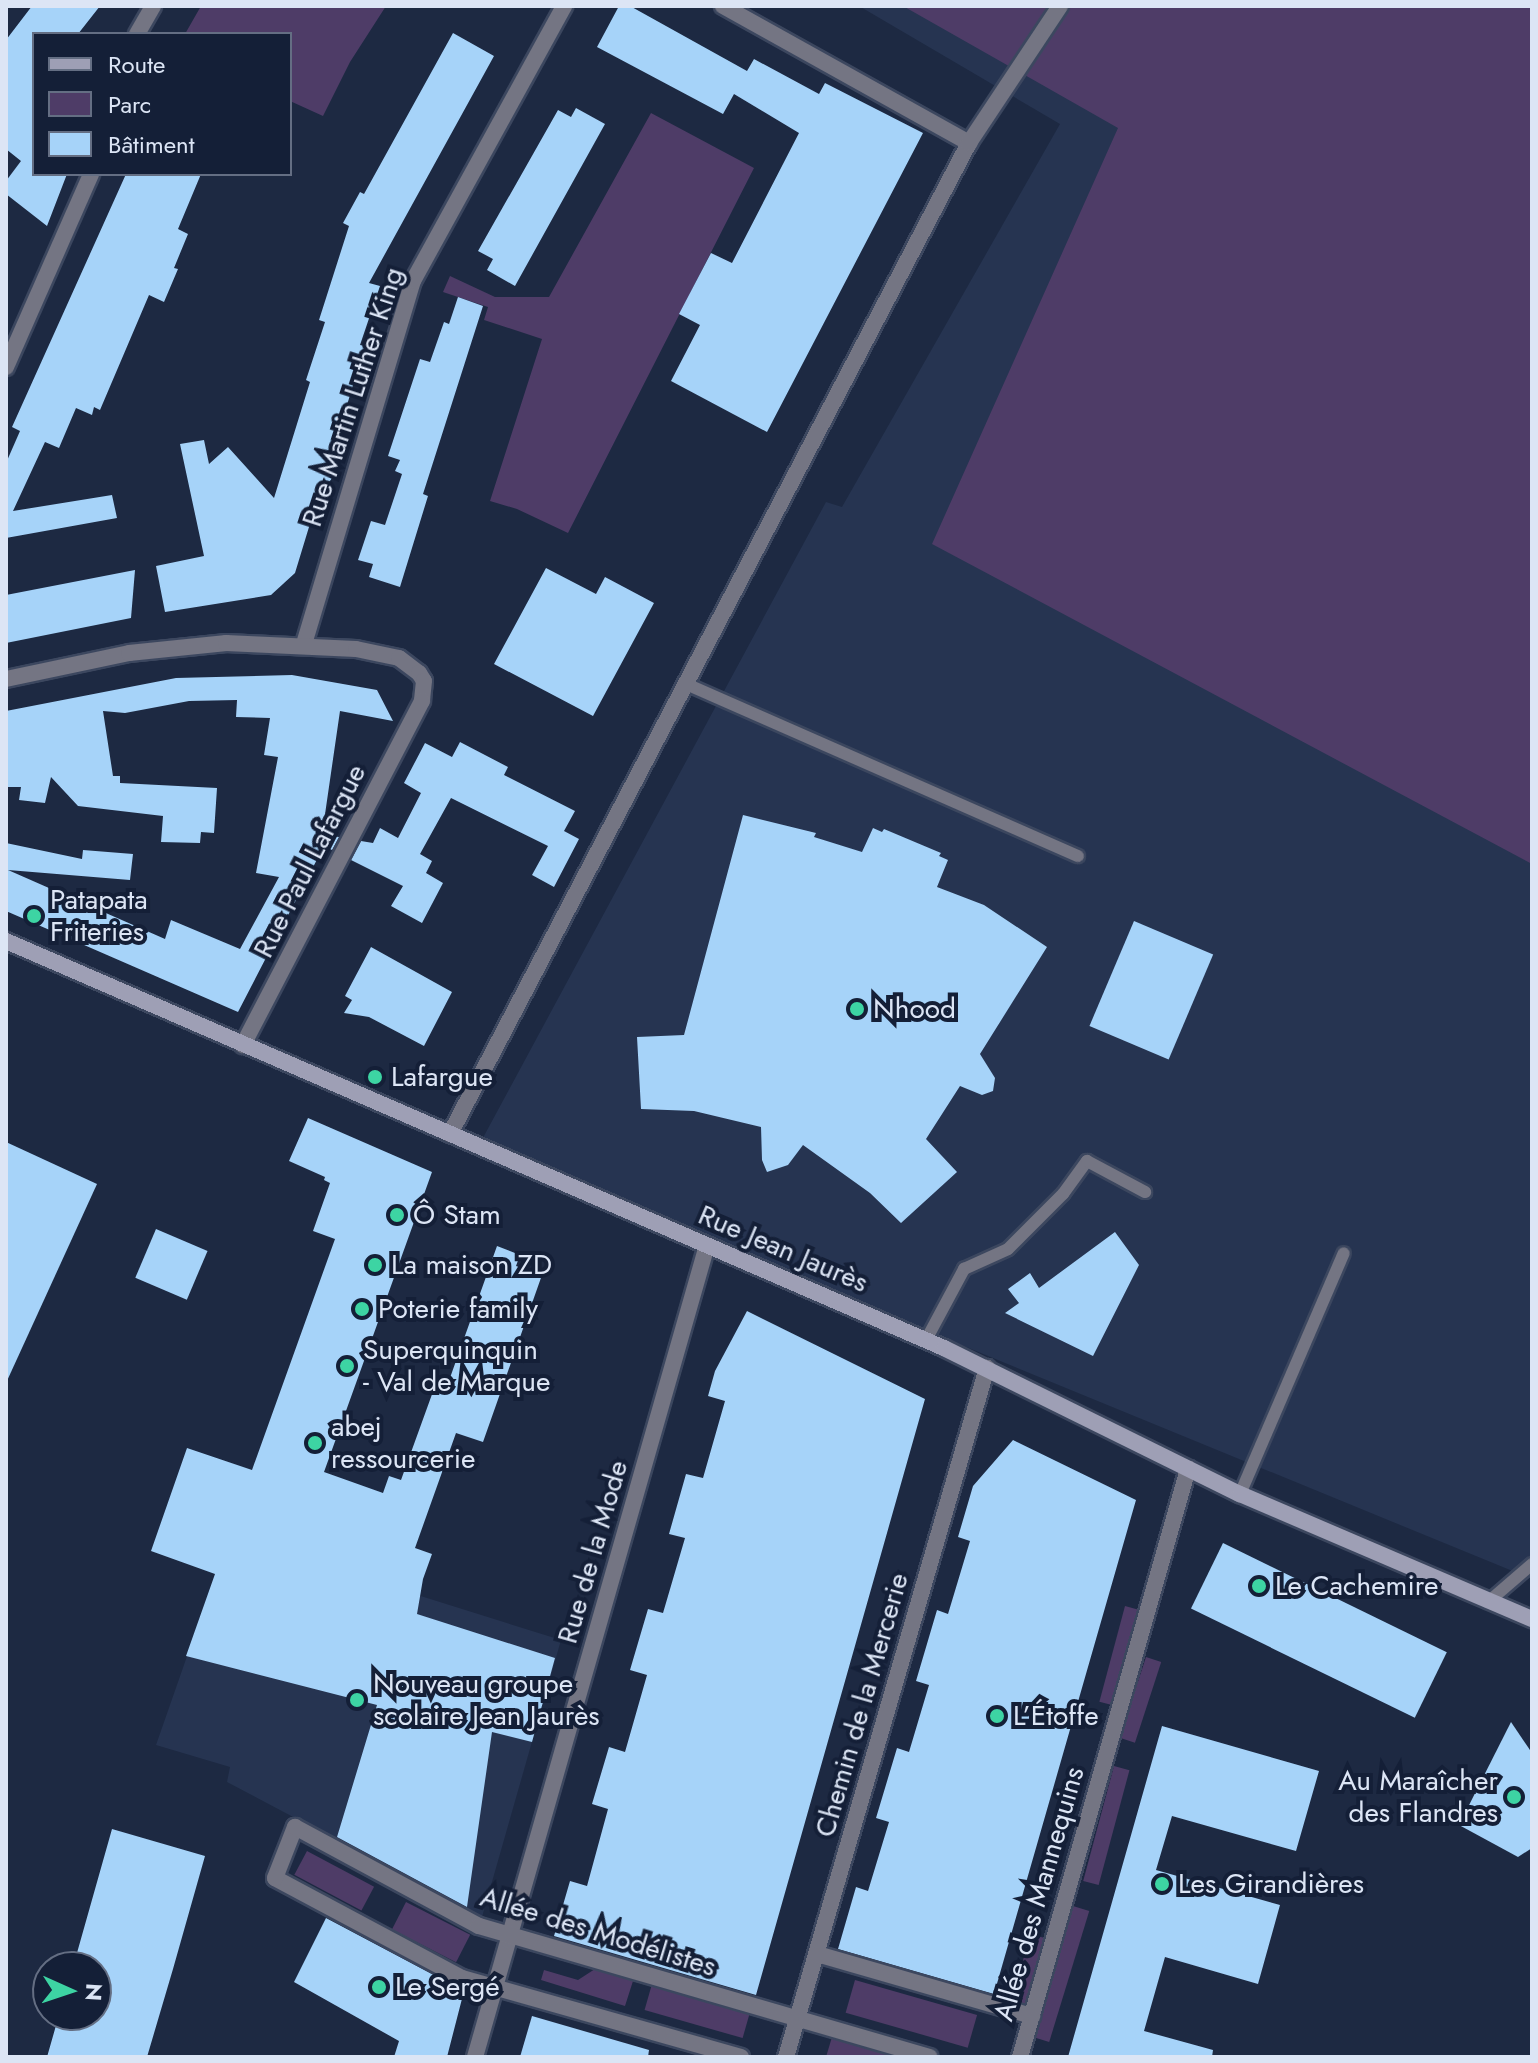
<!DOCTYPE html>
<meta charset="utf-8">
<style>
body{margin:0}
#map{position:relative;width:1538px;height:2063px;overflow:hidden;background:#1d2942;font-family:Jost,sans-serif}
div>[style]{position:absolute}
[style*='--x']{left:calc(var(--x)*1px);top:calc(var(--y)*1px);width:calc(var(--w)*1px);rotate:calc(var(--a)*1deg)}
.built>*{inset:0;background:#263451}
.green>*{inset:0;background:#4e3c67;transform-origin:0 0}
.building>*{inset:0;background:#a6d3f9;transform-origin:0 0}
.roads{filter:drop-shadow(2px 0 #3c475f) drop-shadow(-2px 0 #3c475f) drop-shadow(0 2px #3c475f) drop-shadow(0 -2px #3c475f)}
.lane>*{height:12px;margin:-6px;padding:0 6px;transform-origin:6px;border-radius:6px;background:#747583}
.street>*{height:16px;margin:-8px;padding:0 8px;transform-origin:8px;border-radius:8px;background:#747583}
.secondary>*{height:16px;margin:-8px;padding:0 8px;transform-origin:8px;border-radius:8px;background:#9e9fb5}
.dots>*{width:22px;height:22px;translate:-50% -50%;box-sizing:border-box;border:4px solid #141f37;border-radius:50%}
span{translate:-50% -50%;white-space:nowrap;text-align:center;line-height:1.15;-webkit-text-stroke:8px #141f37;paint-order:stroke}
.street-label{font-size:28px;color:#dce5f5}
.poi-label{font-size:28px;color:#dce5f5}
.left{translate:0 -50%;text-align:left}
.right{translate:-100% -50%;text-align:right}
.frame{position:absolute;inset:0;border:8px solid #dce5f5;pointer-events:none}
.legend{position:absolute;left:32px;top:32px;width:260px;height:144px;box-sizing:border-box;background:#141f37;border:2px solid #646e83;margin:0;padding:10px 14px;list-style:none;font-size:24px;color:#dce5f5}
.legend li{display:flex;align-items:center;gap:16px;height:40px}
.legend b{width:40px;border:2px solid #646e83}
.north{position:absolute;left:32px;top:1951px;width:80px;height:80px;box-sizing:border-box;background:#141f37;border:2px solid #646e83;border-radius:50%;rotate:93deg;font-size:22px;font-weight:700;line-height:32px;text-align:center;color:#dce5f5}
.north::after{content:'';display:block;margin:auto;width:28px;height:36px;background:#3dd4a3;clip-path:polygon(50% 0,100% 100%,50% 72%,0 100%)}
</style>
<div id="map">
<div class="built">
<div style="clip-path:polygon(859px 6px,1532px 6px,1532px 1579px,478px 1147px,826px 502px,842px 507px,1060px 124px)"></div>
<div style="clip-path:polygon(229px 1536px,561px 1640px,482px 1917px,227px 1782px,230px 1767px,156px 1745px)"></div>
</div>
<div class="green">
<div style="clip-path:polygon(201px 6px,386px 6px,350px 62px,323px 116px,290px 101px,290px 34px,185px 34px)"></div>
<div style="clip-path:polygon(903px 6px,1532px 6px,1532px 864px,932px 544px,1118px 128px)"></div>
<div style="clip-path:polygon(651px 113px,754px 168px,568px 533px,517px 509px,490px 501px,542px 339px,484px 320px,488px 307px,443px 292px,450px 276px,495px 297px,549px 297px)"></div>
<div style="left:1125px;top:1606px;width:16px;height:99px;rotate:15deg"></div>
<div style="left:1146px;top:1657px;width:16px;height:85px;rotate:18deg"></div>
<div style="left:1114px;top:1766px;width:16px;height:119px;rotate:15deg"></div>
<div style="left:307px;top:1851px;width:76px;height:27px;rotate:28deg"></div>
<div style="left:406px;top:1902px;width:72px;height:31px;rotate:27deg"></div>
<div style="left:1073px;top:1906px;width:17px;height:137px;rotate:17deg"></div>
<div style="left:1030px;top:1934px;width:16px;height:71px;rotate:15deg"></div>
<div style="clip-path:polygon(595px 1969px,633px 1981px,625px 2006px,541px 1980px,544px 1970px,578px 1980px)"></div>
<div style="left:855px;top:1980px;width:127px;height:34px;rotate:16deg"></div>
<div style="left:652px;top:1984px;width:102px;height:27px;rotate:16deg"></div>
<div style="clip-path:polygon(832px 2037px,888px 2054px,888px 2057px,826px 2057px)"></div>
</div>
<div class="building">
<div style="clip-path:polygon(32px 6px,100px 6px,78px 34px,34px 34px,34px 174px,67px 174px,47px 226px,6px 194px,6px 181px,21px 161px,6px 149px,6px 40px)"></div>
<div style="clip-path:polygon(619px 6px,630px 6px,747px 71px,754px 59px,819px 94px,825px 83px,923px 133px,767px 432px,671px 381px,700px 325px,679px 314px,711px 253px,732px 263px,799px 133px,734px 94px,723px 114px,597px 47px)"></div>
<div style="clip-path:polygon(453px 33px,494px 56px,369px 283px,380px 286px,360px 345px,365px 346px,347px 405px,350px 406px,332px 467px,335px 468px,322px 506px,316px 504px,295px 573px,271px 595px,165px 612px,156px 566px,204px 556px,180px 444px,204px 440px,209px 464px,228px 447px,274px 498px,310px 382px,306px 380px,325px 322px,319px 320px,349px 226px,343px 223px,360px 192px,364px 194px)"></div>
<div style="clip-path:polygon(576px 108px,605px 124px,515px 286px,487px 270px,493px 259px,478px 251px,558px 110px,571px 117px)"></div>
<div style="clip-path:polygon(126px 174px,201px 174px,178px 229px,188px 234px,174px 268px,178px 269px,164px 302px,149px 295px,100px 410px,94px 407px,92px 415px,76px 408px,59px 448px,45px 442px,13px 511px,112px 495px,117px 518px,6px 538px,6px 463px,20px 431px,12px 427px)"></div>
<div style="clip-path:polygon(458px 297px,483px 306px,423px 494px,428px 496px,400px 587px,369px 577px,373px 564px,358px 560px,371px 521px,385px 525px,402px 474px,395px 471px,400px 460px,388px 456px,420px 359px,430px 362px,444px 322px,449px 324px)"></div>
<div style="clip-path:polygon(546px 568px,596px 594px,605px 577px,654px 603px,593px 716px,494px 664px)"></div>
<div style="clip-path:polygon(135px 570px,131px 618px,6px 643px,6px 595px)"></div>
<div style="clip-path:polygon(292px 675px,377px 690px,393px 721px,340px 711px,322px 835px,339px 837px,332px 850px,324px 846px,238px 1012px,6px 911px,6px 843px,82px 859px,83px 850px,133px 854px,130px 880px,8px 870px,165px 939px,171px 920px,240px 949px,279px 877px,256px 873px,278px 757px,264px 755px,270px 718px,236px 717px,237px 700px,189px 701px,125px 713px,103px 711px,113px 776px,120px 776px,120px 783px,217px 788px,214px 833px,201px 832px,200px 843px,161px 842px,163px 816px,78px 806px,51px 777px,45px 803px,19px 800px,21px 787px,6px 787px,6px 711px,176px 678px)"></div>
<div style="clip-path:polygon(460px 742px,508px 767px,504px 775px,575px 811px,564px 831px,579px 839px,554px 887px,532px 875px,548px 846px,451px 798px,420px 854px,432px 861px,426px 873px,443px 883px,422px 923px,391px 906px,403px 886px,351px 860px,361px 841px,373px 843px,380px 828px,398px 838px,421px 793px,404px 783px,425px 743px,452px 757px)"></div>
<div style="clip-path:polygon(743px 815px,816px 833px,814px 837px,862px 852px,873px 828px,882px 832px,884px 829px,941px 853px,939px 856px,948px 860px,937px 887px,984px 905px,1047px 947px,980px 1054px,995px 1078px,993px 1091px,982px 1095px,960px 1086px,926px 1139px,957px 1172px,901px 1223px,870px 1193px,803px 1145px,788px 1165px,767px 1172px,762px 1160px,761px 1127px,694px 1111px,641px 1109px,637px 1037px,684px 1035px)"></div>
<div style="left:1134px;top:921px;width:86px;height:114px;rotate:23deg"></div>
<div style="clip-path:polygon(371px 947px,452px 992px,424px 1046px,369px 1017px,344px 1013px,352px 1000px,345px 996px)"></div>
<div style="clip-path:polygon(308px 1118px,432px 1172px,324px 1472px,383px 1493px,389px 1476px,401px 1480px,435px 1386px,446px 1389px,497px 1246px,520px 1255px,516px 1266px,542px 1275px,483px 1442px,456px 1433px,415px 1548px,432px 1554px,423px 1579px,417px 1614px,555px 1658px,532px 1742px,492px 1732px,467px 1907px,337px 1837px,377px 1705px,186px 1656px,215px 1574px,151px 1551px,187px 1448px,252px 1470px,335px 1239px,313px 1231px,330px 1183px,324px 1180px,325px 1177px,289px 1161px)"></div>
<div style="clip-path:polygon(6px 1142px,97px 1184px,6px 1383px)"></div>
<div style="left:156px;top:1229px;width:56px;height:53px;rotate:23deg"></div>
<div style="clip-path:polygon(1115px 1232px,1139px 1265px,1093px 1356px,1005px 1313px,1019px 1303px,1008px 1289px,1030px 1273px,1039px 1288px)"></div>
<div style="clip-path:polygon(747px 1311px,925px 1399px,756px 1995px,554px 1936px,570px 1881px,587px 1886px,608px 1809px,592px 1804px,609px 1747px,625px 1752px,647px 1675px,630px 1670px,648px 1609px,663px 1613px,685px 1538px,669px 1534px,686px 1474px,703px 1478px,725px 1401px,708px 1396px,715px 1371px)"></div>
<div style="clip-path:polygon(1013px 1440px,1136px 1500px,994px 1994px,838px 1949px,856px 1887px,868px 1891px,889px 1822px,876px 1818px,897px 1748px,909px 1752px,929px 1685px,916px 1681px,937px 1610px,948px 1614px,970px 1541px,958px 1537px,973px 1486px)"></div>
<div style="left:1223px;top:1543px;width:249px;height:73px;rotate:26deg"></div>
<div style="clip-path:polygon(1511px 1722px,1532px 1753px,1532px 1848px,1518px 1857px,1459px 1825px)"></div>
<div style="clip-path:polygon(1162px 1726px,1319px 1771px,1296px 1851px,1172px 1816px,1156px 1870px,1280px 1905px,1258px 1984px,1165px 1957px,1144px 2031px,1213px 2050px,1212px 2057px,1068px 2057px)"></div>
<div style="clip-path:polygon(112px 1829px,205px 1856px,173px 1969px,147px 2057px,47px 2057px,59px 2015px,96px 2015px,96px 1967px,73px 1967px)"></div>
<div style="clip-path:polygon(326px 1918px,464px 1991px,447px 2057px,394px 2057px,399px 2041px,294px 1982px)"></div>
<div style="clip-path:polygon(532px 2016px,649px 2050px,648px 2057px,520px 2057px)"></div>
</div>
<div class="roads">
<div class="lane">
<div style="--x:686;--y:684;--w:428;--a:23.7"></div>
<div style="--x:926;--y:1340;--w:81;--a:-61.8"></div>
<div style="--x:964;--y:1269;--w:48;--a:-24.4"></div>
<div style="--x:1008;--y:1249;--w:78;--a:-45"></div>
<div style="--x:1063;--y:1194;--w:41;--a:-54"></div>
<div style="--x:1087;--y:1161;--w:66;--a:28.1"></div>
<div style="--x:1240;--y:1494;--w:262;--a:-66.7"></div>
<div style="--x:1488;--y:1602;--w:58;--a:-40.8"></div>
</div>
<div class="street">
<div style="--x:723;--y:6;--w:282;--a:29.1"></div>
<div style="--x:137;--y:34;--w:32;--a:-60"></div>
<div style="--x:6;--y:367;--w:211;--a:-66.2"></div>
<div style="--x:304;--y:644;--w:379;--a:-73.3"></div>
<div style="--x:413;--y:281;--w:314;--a:-61.2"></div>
<div style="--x:6;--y:679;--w:126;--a:-11.9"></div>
<div style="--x:129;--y:653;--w:98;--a:-5.9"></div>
<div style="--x:226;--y:643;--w:130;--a:2.6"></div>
<div style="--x:356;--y:649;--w:44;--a:11.8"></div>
<div style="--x:399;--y:658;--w:25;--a:37"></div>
<div style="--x:419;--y:673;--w:9;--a:58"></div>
<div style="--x:424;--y:681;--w:20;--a:96"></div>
<div style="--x:422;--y:701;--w:388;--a:117.5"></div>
<div style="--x:450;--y:1134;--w:1119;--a:-62.36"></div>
<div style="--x:969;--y:143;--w:164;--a:-56.4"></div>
<div style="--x:817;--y:1954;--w:224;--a:16.1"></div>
<div style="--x:475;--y:2057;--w:844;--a:-74.05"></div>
<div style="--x:741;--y:2057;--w:290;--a:-164.2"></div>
<div style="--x:462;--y:1978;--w:212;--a:-151.9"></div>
<div style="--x:275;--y:1878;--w:55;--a:-68.6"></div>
<div style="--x:295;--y:1827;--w:209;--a:28.3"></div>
<div style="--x:479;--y:1926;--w:469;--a:16.2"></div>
<div style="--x:786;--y:2057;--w:718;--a:-73.74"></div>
<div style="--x:1020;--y:2057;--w:612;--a:-74.05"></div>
</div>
<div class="secondary">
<div style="--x:6;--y:941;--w:1022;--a:23.46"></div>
<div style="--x:944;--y:1348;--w:330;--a:26.3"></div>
<div style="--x:1240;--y:1494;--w:318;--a:23.2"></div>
</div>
</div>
<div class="dots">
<div style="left:34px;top:916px;background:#3dd4a3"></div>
<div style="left:857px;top:1009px;background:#3dd4a3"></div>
<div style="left:375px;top:1077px;background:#3dd4a3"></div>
<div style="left:397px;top:1215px;background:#3dd4a3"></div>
<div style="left:375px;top:1265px;background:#3dd4a3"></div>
<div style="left:362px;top:1309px;background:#3dd4a3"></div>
<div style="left:347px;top:1366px;background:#3dd4a3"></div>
<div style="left:315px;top:1443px;background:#3dd4a3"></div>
<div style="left:1259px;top:1586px;background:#3dd4a3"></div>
<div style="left:357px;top:1700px;background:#3dd4a3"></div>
<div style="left:997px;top:1716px;background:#3dd4a3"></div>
<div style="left:1514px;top:1797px;background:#3dd4a3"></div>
<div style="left:1162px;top:1884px;background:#3dd4a3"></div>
<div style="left:379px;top:1987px;background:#3dd4a3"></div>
</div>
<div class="street-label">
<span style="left:353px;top:397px;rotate:-72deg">Rue Martin Luther King</span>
<span style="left:310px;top:861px;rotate:-63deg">Rue Paul Lafargue</span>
<span style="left:783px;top:1249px;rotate:23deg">Rue Jean Jaurès</span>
<span style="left:593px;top:1552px;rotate:-74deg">Rue de la Mode</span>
<span style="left:862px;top:1705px;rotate:-74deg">Chemin de la Mercerie</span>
<span style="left:1039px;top:1894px;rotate:-74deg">Allée des Mannequins</span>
<span style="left:598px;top:1932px;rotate:17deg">Allée des Modélistes</span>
</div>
<div class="poi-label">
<span class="left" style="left:50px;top:916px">Patapata<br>Friteries</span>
<span class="left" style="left:873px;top:1009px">Nhood</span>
<span class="left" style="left:391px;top:1077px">Lafargue</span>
<span class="left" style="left:413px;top:1215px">Ô Stam</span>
<span class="left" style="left:391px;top:1265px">La maison ZD</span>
<span class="left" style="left:378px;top:1309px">Poterie family</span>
<span class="left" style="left:363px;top:1366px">Superquinquin<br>- Val de Marque</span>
<span class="left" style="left:331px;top:1443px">abej<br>ressourcerie</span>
<span class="left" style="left:1275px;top:1586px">Le Cachemire</span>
<span class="left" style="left:373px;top:1700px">Nouveau groupe<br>scolaire Jean Jaurès</span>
<span class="left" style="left:1013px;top:1716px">L’Étoffe</span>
<span class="right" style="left:1498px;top:1797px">Au Maraîcher<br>des Flandres</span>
<span class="left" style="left:1178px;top:1884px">Les Girandières</span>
<span class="left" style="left:395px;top:1987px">Le Sergé</span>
</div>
<div class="frame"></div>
<ul class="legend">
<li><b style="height:10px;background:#9e9fb5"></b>Route</li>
<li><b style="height:22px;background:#4e3c67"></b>Parc</li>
<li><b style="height:22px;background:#a6d3f9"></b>Bâtiment</li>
</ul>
<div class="north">N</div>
</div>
